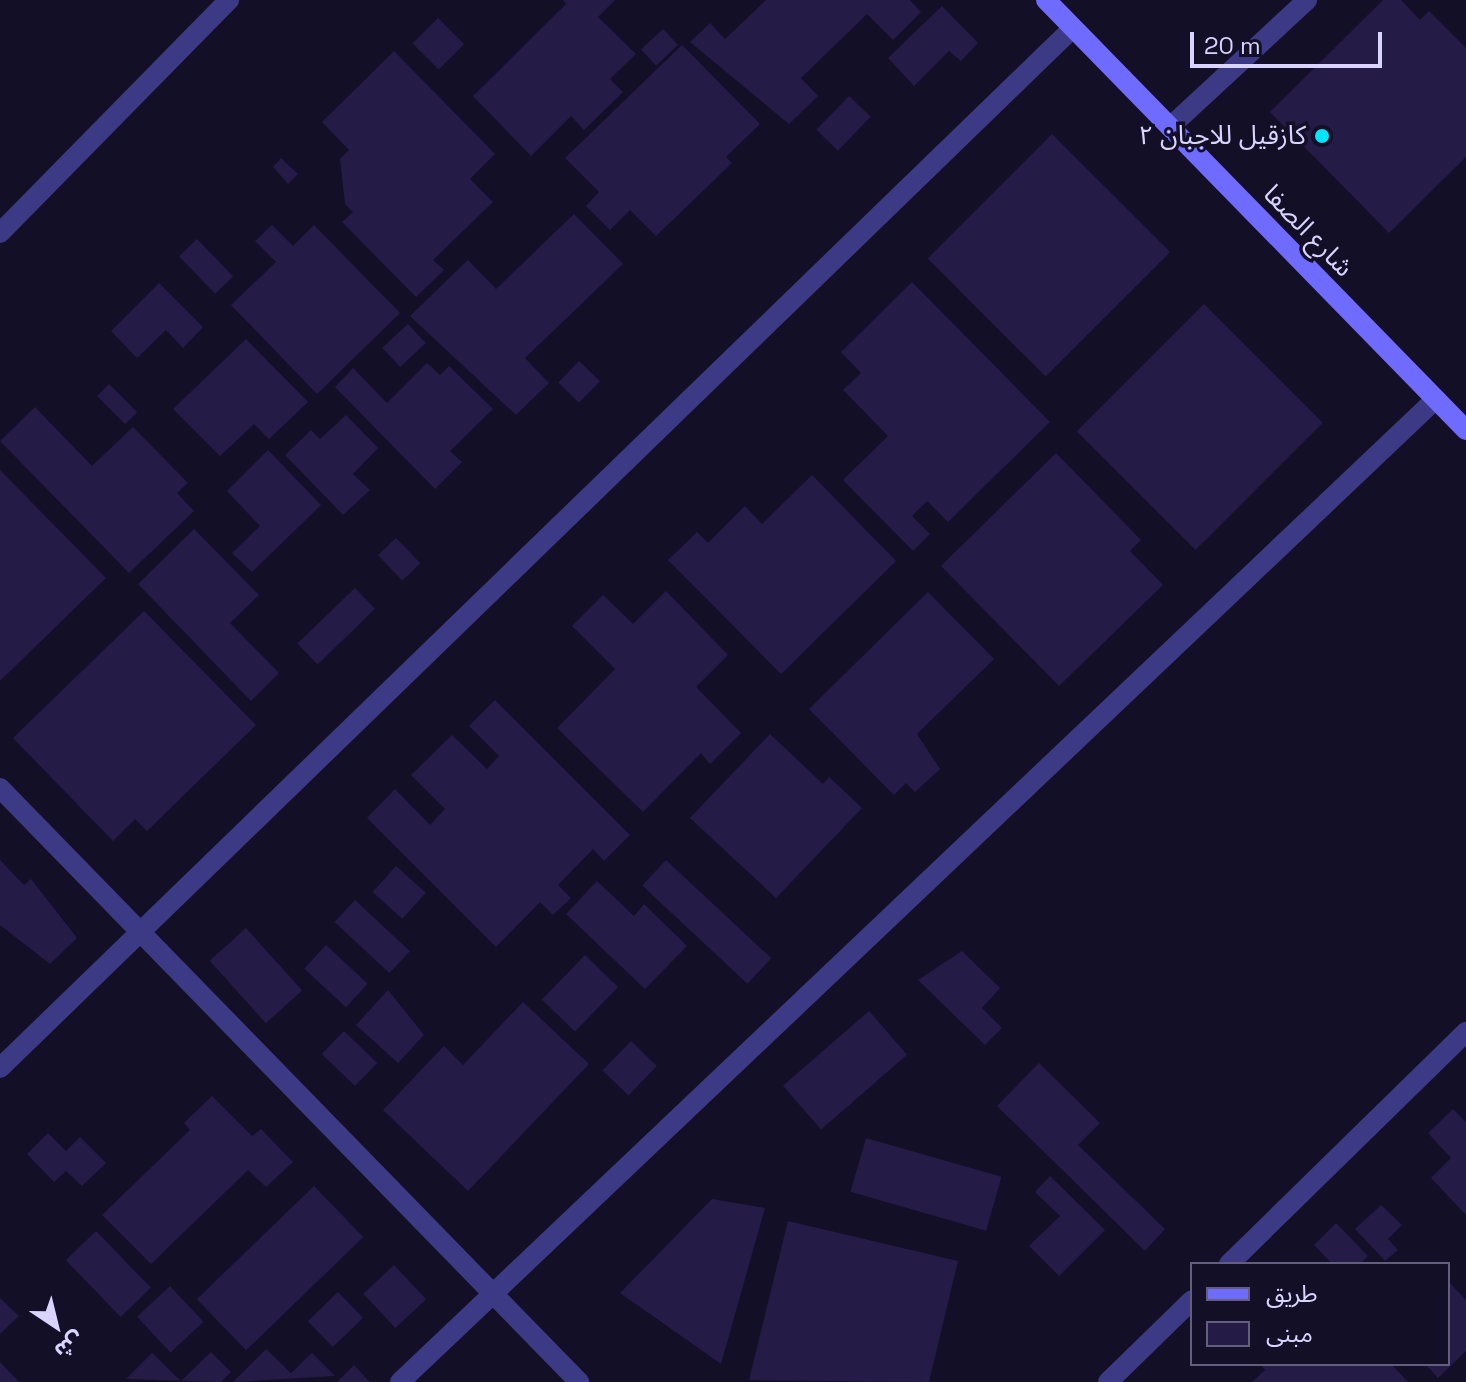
<!DOCTYPE html>
<meta charset="utf-8">
<style>
body{margin:0}
#map{position:relative;width:1466px;height:1382px;overflow:hidden;background:#130f26;font-family:"Space Grotesk","Noto Sans Arabic",sans-serif}
div>[style]{position:absolute}
[style*='--x']{left:calc(var(--x)*1px);top:calc(var(--y)*1px);width:calc(var(--w)*1px);rotate:calc(var(--a)*1deg)}
.building>*{inset:0;background:#241b47;transform-origin:0 0}
.street>*{height:20px;margin:-10px;padding:0 10px;transform-origin:10px;border-radius:10px;background:#3d3a85}
.secondary>*{height:20px;margin:-10px;padding:0 10px;transform-origin:10px;border-radius:10px;background:#6f6bff}
.dots>*{width:22px;height:22px;translate:-50% -50%;box-sizing:border-box;border:4px solid #130f26;border-radius:50%}
span{translate:-50% -50%;white-space:nowrap;text-align:center;line-height:1.15;-webkit-text-stroke:7px #130f26;paint-order:stroke}
.poi-label{font-size:26px;color:#d9d4ff}
.right{translate:-100% -50%;text-align:right}
.street-label{font-size:26px;color:#d9d4ff}
.legend{position:absolute;left:1190px;top:1262px;width:260px;height:104px;box-sizing:border-box;background:#130f26;border:2px solid #625e7d;margin:0;padding:10px 14px;list-style:none;font-size:24px;color:#d9d4ff}
.legend li{display:flex;align-items:center;gap:16px;height:40px}
.legend b{width:40px;border:2px solid #625e7d}
.north{position:absolute;left:16px;top:1286px;width:80px;height:80px;-webkit-text-stroke:6px #130f26;paint-order:stroke;rotate:145deg;font-size:22px;font-weight:700;line-height:32px;text-align:center;color:#d9d4ff}
.north::after{content:'';display:block;margin:auto;width:28px;height:36px;background:#d9d4ff;clip-path:polygon(50% 0,100% 100%,50% 72%,0 100%)}
.scale{position:absolute;left:1190px;top:32px;width:192px;height:36px;box-sizing:border-box;border:4px solid #d9d4ff;border-top:0;padding-left:10px;font-size:24px;line-height:28px;white-space:nowrap;color:#d9d4ff;-webkit-text-stroke:6px #130f26;paint-order:stroke}
</style>
<div id="map">
<div class="building">
<div style="clip-path:polygon(563px 0,615px 0,598px 17px,636px 54px,610px 79px,623px 92px,584px 130px,571px 116px,531px 156px,473px 96px,566px 4px)"></div>
<div style="clip-path:polygon(766px 0,910px 0,921px 12px,893px 40px,867px 14px,801px 78px,818px 96px,789px 124px,690px 42px,710px 23px,725px 39px)"></div>
<div style="clip-path:polygon(1383px 0,1401px 0,1420px 20px,1429px 11px,1466px 48px,1466px 157px,1389px 233px,1270px 112px)"></div>
<div style="clip-path:polygon(942px 6px,978px 43px,961px 61px,949px 51px,914px 86px,888px 58px)"></div>
<div style="left:438px;top:18px;width:37px;height:36px;rotate:45deg"></div>
<div style="left:663px;top:29px;width:22px;height:30px;rotate:47deg"></div>
<div style="clip-path:polygon(682px 45px,760px 124px,726px 157px,732px 163px,656px 236px,630px 210px,610px 230px,586px 206px,599px 192px,565px 158px)"></div>
<div style="clip-path:polygon(394px 51px,495px 154px,470px 179px,493px 202px,433px 260px,444px 270px,416px 297px,342px 222px,353px 212px,345px 204px,340px 159px,349px 150px,322px 122px)"></div>
<div style="left:849px;top:96px;width:30px;height:47px;rotate:44deg"></div>
<div style="left:1052px;top:134px;width:167px;height:176px;rotate:45deg"></div>
<div style="clip-path:polygon(281px 158px,298px 174px,288px 184px,273px 167px)"></div>
<div style="clip-path:polygon(574px 214px,623px 264px,525px 358px,549px 383px,516px 415px,410px 316px,468px 260px,496px 289px)"></div>
<div style="clip-path:polygon(272px 225px,293px 246px,314px 225px,400px 313px,317px 394px,231px 305px,276px 262px,255px 241px)"></div>
<div style="left:197px;top:239px;width:52px;height:25px;rotate:46deg"></div>
<div style="clip-path:polygon(912px 282px,1050px 422px,948px 522px,927px 501px,912px 516px,930px 534px,913px 551px,843px 480px,888px 436px,843px 390px,861px 373px,841px 352px)"></div>
<div style="clip-path:polygon(159px 283px,203px 327px,183px 348px,166px 330px,137px 358px,111px 331px)"></div>
<div style="left:1204px;top:304px;width:168px;height:180px;rotate:45deg"></div>
<div style="left:408px;top:324px;width:26px;height:35px;rotate:47deg"></div>
<div style="clip-path:polygon(246px 339px,308px 402px,269px 439px,254px 424px,220px 456px,173px 409px)"></div>
<div style="left:579px;top:361px;width:29px;height:30px;rotate:44deg"></div>
<div style="clip-path:polygon(427px 363px,440px 375px,449px 366px,493px 409px,450px 451px,462px 462px,435px 489px,335px 387px,353px 368px,387px 403px)"></div>
<div style="left:109px;top:384px;width:40px;height:17px;rotate:45deg"></div>
<div style="clip-path:polygon(35px 407px,92px 466px,133px 427px,188px 483px,177px 493px,194px 511px,129px 573px,0 441px)"></div>
<div style="clip-path:polygon(346px 415px,378px 448px,353px 474px,370px 490px,343px 515px,285px 455px,311px 430px,320px 439px)"></div>
<div style="clip-path:polygon(268px 450px,321px 505px,252px 572px,232px 553px,260px 526px,227px 491px)"></div>
<div style="clip-path:polygon(1056px 453px,1141px 540px,1130px 551px,1163px 585px,1059px 686px,941px 566px)"></div>
<div style="clip-path:polygon(0 470px,106px 578px,0 681px)"></div>
<div style="clip-path:polygon(812px 475px,896px 561px,781px 674px,668px 560px,697px 532px,708px 543px,745px 506px,762px 524px)"></div>
<div style="clip-path:polygon(194px 529px,259px 595px,230px 623px,279px 673px,251px 701px,138px 584px)"></div>
<div style="left:396px;top:538px;width:35px;height:25px;rotate:46deg"></div>
<div style="left:355px;top:588px;width:29px;height:80px;rotate:46deg"></div>
<div style="clip-path:polygon(666px 591px,728px 655px,696px 687px,741px 733px,710px 764px,701px 753px,643px 812px,557px 728px,615px 669px,572px 626px,603px 595px,633px 624px)"></div>
<div style="clip-path:polygon(928px 592px,994px 659px,917px 734px,940px 769px,915px 792px,906px 783px,894px 795px,809px 709px)"></div>
<div style="clip-path:polygon(144px 611px,256px 725px,147px 831px,135px 819px,113px 841px,13px 738px)"></div>
<div style="clip-path:polygon(495px 700px,630px 835px,604px 861px,593px 849px,558px 885px,571px 898px,553px 915px,540px 902px,496px 947px,367px 818px,395px 789px,430px 825px,445px 809px,411px 775px,452px 735px,487px 769px,499px 756px,469px 726px)"></div>
<div style="clip-path:polygon(770px 734px,823px 784px,829px 777px,862px 808px,776px 898px,690px 818px)"></div>
<div style="clip-path:polygon(0 860px,24px 885px,31px 879px,77px 938px,50px 964px,0 925px)"></div>
<div style="left:666px;top:860px;width:144px;height:35px;rotate:43deg"></div>
<div style="left:396px;top:866px;width:40px;height:35px;rotate:42deg"></div>
<div style="clip-path:polygon(597px 881px,634px 916px,644px 904px,687px 946px,645px 989px,566px 914px)"></div>
<div style="left:355px;top:900px;width:75px;height:30px;rotate:43deg"></div>
<div style="left:246px;top:928px;width:84px;height:49px;rotate:48deg"></div>
<div style="left:326px;top:945px;width:57px;height:32px;rotate:43deg"></div>
<div style="clip-path:polygon(962px 951px,1000px 988px,982px 1008px,1002px 1028px,985px 1045px,918px 980px)"></div>
<div style="left:585px;top:955px;width:46px;height:62px;rotate:44deg"></div>
<div style="clip-path:polygon(388px 990px,424px 1035px,398px 1063px,356px 1025px)"></div>
<div style="clip-path:polygon(523px 1002px,589px 1064px,468px 1191px,383px 1110px,444px 1046px,463px 1065px)"></div>
<div style="left:869px;top:1011px;width:58px;height:114px;rotate:49deg"></div>
<div style="left:344px;top:1031px;width:46px;height:32px;rotate:44deg"></div>
<div style="left:631px;top:1041px;width:36px;height:41px;rotate:44deg"></div>
<div style="clip-path:polygon(1039px 1063px,1100px 1123px,1078px 1145px,1165px 1229px,1145px 1251px,997px 1106px)"></div>
<div style="clip-path:polygon(212px 1096px,252px 1136px,261px 1129px,293px 1162px,266px 1187px,248px 1170px,151px 1264px,102px 1215px,190px 1130px,184px 1123px)"></div>
<div style="clip-path:polygon(1453px 1109px,1466px 1122px,1466px 1215px,1431px 1178px,1451px 1158px,1428px 1133px)"></div>
<div style="clip-path:polygon(48px 1133px,66px 1151px,80px 1137px,106px 1163px,82px 1186px,66px 1171px,54px 1182px,27px 1154px)"></div>
<div style="left:866px;top:1138px;width:141px;height:56px;rotate:16deg"></div>
<div style="clip-path:polygon(1050px 1176px,1105px 1230px,1059px 1276px,1029px 1246px,1060px 1216px,1035px 1192px)"></div>
<div style="left:314px;top:1186px;width:71px;height:163px;rotate:46deg"></div>
<div style="clip-path:polygon(712px 1199px,765px 1208px,721px 1364px,620px 1293px)"></div>
<div style="clip-path:polygon(1381px 1205px,1402px 1225px,1388px 1239px,1398px 1250px,1385px 1261px,1355px 1229px)"></div>
<div style="clip-path:polygon(788px 1221px,958px 1261px,929px 1382px,749px 1380px)"></div>
<div style="clip-path:polygon(1336px 1223px,1368px 1256px,1360px 1264px,1332px 1264px,1314px 1245px)"></div>
<div style="left:96px;top:1231px;width:79px;height:42px;rotate:46deg"></div>
<div style="left:394px;top:1265px;width:47px;height:42px;rotate:47deg"></div>
<div style="clip-path:polygon(1448px 1281px,1466px 1300px,1466px 1351px,1438px 1378px,1425px 1364px,1448px 1364px)"></div>
<div style="left:170px;top:1286px;width:49px;height:45px;rotate:47deg"></div>
<div style="left:338px;top:1292px;width:36px;height:42px;rotate:46deg"></div>
<div style="clip-path:polygon(0 1298px,19px 1316px,0 1334px)"></div>
<div style="clip-path:polygon(266px 1349px,291px 1373px,312px 1353px,335px 1376px,233px 1382px)"></div>
<div style="clip-path:polygon(211px 1352px,231px 1372px,221px 1382px,126px 1379px,152px 1353px,181px 1381px)"></div>
<div style="clip-path:polygon(0 1362px,19px 1382px,0 1382px)"></div>
<div style="clip-path:polygon(1260px 1364px,1391px 1364px,1408px 1382px,1252px 1382px,1265px 1370px)"></div>
<div style="clip-path:polygon(354px 1365px,370px 1382px,337px 1382px)"></div>
</div>
<div class="street">
<div style="--x:1170;--y:127;--w:187;--a:-42.8"></div>
<div style="--x:0;--y:233;--w:327;--a:-45.5"></div>
<div style="--x:0;--y:788;--w:830;--a:45.73"></div>
<div style="--x:0;--y:1068;--w:1494;--a:-44.11"></div>
<div style="--x:1229;--y:1264;--w:332;--a:-44.4"></div>
<div style="--x:400;--y:1382;--w:1428;--a:-43.5"></div>
<div style="--x:1108;--y:1382;--w:117;--a:-44.3"></div>
</div>
<div class="secondary">
<div style="--x:1046;--y:0;--w:601;--a:45.67"></div>
</div>
<div class="dots">
<div style="left:1322px;top:136px;background:#00e5ff"></div>
</div>
<div class="poi-label">
<span class="right" style="left:1306px;top:136px">كازقيل للاجبان ٢</span>
</div>
<div class="street-label">
<span style="left:1308px;top:231px;rotate:46deg">شارع الصفا</span>
</div>
<ul class="legend">
<li><b style="height:10px;background:#6f6bff"></b>طريق</li>
<li><b style="height:22px;background:#241b47"></b>مبنى</li>
</ul>
<div class="north">ش</div>
<div class="scale">20 m</div>
</div>
